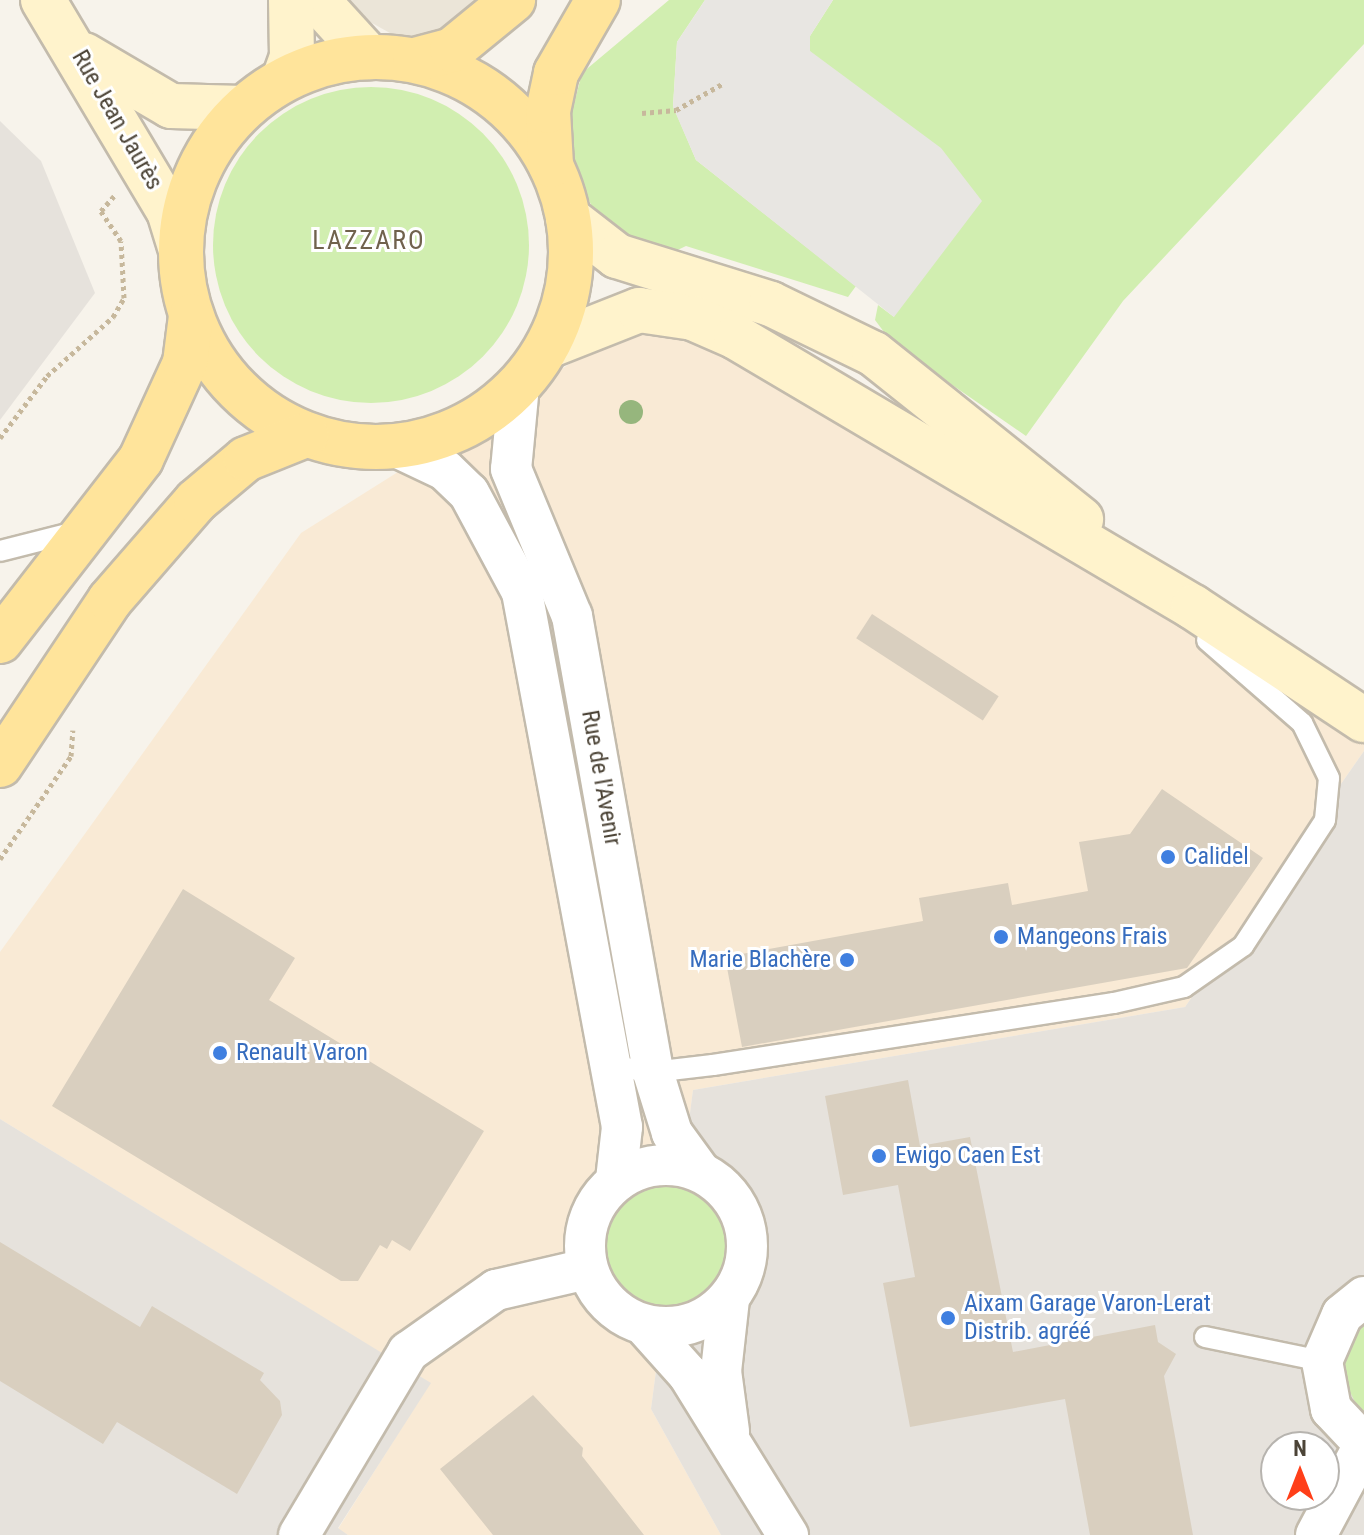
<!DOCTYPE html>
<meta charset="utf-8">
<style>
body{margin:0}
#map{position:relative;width:1364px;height:1535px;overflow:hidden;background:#f7f3eb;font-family:"Roboto Condensed",sans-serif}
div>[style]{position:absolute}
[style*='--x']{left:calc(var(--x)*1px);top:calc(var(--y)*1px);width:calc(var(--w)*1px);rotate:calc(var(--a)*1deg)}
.residential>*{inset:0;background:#ebe5d8}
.commercial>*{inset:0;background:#f9ead5}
.industrial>*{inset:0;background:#e6e2dc}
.green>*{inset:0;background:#d1eeb0}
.round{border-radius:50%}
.parking>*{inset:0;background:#e8e6e2}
.building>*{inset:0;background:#d9cfbf;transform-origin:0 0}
.path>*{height:5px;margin-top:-2.5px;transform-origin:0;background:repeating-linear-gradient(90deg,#c7b89c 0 4px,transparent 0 8px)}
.roads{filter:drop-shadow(2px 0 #c3bbac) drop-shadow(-2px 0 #c3bbac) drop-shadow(0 2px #c3bbac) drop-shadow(0 -2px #c3bbac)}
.lane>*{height:20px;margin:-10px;padding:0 10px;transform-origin:10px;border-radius:10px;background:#fff}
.street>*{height:40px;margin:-20px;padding:0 20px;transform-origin:20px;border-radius:20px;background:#fff}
.street>.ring{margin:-20px;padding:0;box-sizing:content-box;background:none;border:40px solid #fff;border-radius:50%}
.secondary>*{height:44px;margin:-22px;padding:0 22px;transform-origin:22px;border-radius:22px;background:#fff3cc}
.primary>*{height:44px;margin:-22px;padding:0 22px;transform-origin:22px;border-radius:22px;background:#ffe49b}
.primary>.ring{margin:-22px;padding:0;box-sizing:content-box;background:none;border:44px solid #ffe49b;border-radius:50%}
.trees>*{width:24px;height:24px;margin:-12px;border-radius:50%;background:#96b67d}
.dots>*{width:22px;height:22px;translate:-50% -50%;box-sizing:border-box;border:4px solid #fff;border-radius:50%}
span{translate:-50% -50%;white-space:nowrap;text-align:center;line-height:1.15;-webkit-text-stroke:6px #fff;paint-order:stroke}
.street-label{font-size:24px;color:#4c4437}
.shop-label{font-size:24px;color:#366cbe}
.left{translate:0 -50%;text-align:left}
.right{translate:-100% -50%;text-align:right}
.neighbourhood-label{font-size:26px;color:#70624d;letter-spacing:2px}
.north{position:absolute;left:1260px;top:1431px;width:80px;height:80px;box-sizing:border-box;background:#fff;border:2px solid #b7b4af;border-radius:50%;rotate:0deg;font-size:22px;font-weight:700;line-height:32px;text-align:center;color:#4c4437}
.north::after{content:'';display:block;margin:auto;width:28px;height:36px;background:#ff3f19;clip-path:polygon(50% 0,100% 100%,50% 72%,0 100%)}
</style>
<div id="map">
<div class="residential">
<div style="clip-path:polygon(331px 0,484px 0,461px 31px,397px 37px)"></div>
</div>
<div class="commercial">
<div style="clip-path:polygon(633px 324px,706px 334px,1364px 718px,1364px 751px,1185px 1007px,693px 1090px,651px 1409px,721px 1535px,348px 1535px,338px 1529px,430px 1383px,0 1119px,0 952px,301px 533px)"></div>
</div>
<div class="industrial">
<div style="clip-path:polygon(0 121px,41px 161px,95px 293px,0 420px)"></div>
<div style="clip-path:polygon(evenodd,1364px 751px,1364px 1535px,721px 1535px,651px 1409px,693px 1090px,1185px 1007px,1364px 751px,1276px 1447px,1324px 1447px,1324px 1495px,1276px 1495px,1276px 1447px)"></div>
<div style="clip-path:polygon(0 1119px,431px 1383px,338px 1528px,348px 1535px,0 1535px)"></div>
</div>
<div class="green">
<div style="clip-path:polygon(669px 0,705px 0,677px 42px,673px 106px,696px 160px,856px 286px,848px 297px,686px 246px,665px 256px,598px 220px,577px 174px,568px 127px,582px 73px)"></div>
<div style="clip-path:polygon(833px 0,1364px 0,1364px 44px,1123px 301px,1026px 436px,893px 344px,875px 320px,878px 305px,894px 317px,810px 51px,810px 36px)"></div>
<div class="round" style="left:213px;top:87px;width:316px;height:316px"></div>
<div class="round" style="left:603px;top:1179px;width:128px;height:128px"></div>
<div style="clip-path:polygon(1364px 1322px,1364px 1420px,1341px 1374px,1344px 1353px)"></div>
</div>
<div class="parking">
<div style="clip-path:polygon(705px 0,833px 0,810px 36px,810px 51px,941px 148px,982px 201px,894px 317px,696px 160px,673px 107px,677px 42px)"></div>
</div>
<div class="building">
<div style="left:872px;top:614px;width:151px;height:29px;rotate:33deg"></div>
<div style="clip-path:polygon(1162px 789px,1263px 858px,1187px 968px,742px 1047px,725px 957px,923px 921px,919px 898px,1008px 883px,1012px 905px,1088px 891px,1079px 842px,1130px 834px)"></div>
<div style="clip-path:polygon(183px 889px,295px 958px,269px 1000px,484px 1131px,410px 1251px,392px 1240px,387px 1249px,380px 1245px,358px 1281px,341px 1281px,52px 1106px)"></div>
<div style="clip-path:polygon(908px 1080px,920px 1146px,970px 1137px,1013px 1352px,1155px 1325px,1158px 1342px,1176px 1354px,1164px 1376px,1193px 1535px,1090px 1535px,1065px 1399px,910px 1427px,883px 1283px,915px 1277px,898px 1185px,843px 1195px,825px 1096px)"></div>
<div style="clip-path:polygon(0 1242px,140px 1327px,152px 1306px,264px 1373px,260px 1380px,280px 1401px,282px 1415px,237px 1494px,117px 1422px,103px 1444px,0 1381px)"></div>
<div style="clip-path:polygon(533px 1395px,583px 1448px,582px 1456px,644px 1535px,493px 1535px,440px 1469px)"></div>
</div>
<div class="path">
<div style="--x:642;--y:113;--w:34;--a:-5"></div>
<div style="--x:676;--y:110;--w:55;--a:-29.4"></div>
<div style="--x:0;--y:438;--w:78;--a:-52.8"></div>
<div style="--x:47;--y:376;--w:89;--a:-41.8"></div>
<div style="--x:113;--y:317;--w:22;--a:-60"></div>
<div style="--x:124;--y:298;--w:57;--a:-93"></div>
<div style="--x:121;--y:241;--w:36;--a:-124"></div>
<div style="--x:101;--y:211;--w:20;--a:-49"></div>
<div style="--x:0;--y:859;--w:125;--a:-55.4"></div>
<div style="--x:71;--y:756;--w:26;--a:-86"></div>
</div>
<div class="roads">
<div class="lane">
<div style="--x:0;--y:551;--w:81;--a:-14.2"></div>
<div style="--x:611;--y:1066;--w:42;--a:8.1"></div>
<div style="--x:653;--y:1072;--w:60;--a:-6.7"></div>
<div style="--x:713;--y:1065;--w:406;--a:-8.8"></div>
<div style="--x:1114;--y:1003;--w:72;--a:-12.9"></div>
<div style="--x:1184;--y:987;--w:72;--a:-34.8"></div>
<div style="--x:1243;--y:946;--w:150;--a:-56.9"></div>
<div style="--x:1325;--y:820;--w:42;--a:-84.6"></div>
<div style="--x:1329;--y:778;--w:61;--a:-116.1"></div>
<div style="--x:1302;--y:723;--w:126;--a:-138.9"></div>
<div style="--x:1205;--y:1337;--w:119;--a:11.6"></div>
</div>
<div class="street">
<div style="--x:519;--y:385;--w:84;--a:95.4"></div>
<div style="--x:511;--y:469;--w:159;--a:67.5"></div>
<div style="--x:572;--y:616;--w:463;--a:79.9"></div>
<div style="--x:653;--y:1072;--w:64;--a:72.7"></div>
<div style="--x:672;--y:1133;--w:46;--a:53.9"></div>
<div style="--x:394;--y:446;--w:56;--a:25.2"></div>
<div style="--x:445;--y:470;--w:33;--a:44"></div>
<div style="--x:469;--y:493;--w:112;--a:61.8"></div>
<div style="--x:522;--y:592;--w:544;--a:79.41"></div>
<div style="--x:622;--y:1127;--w:53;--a:96.5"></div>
<div class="ring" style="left:585px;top:1165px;width:122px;height:122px"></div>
<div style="--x:1364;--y:1297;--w:28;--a:141"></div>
<div style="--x:1342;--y:1315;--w:50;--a:113.5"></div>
<div style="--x:1322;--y:1361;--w:49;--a:79.4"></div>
<div style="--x:1331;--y:1409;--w:48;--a:46.7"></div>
<div style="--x:729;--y:1299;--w:72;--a:96.3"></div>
<div style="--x:721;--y:1371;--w:61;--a:82.4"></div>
<div style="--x:644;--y:1325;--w:66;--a:48.1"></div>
<div style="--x:688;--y:1374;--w:190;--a:58.2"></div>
<div style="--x:299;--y:1535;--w:213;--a:-59.2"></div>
<div style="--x:408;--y:1352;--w:108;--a:-35.2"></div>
<div style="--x:496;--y:1290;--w:93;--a:-13"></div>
<div style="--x:1316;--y:1535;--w:102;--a:-61.9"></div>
</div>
<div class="secondary">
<div style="--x:43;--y:0;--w:246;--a:59.2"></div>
<div style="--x:169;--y:211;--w:38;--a:73"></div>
<div style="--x:317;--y:0;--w:77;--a:47.6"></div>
<div style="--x:84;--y:55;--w:101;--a:30.4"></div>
<div style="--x:171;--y:106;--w:72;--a:1.6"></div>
<div style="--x:284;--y:79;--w:23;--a:-70"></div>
<div style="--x:292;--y:57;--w:57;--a:-91"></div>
<div style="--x:568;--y:218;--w:62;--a:37.8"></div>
<div style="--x:617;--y:256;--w:161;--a:17.3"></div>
<div style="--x:771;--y:304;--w:114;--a:25.9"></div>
<div style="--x:874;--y:354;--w:265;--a:38.6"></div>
<div style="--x:548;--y:346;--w:98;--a:-21.6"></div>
<div style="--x:639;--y:310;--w:55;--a:8.4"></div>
<div style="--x:693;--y:318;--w:47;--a:23.8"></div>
<div style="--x:736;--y:337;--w:531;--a:30.58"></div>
<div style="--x:1193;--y:607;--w:205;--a:33.5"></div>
</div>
<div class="primary">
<div class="ring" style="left:181px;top:57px;width:346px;height:346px"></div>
<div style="--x:415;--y:60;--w:38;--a:-15"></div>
<div style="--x:452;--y:50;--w:79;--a:-39.3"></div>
<div style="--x:551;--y:165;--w:54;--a:-93.2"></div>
<div style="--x:548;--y:111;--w:39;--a:-78"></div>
<div style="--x:556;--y:73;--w:84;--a:-60.1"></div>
<div style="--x:0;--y:641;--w:230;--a:-52.2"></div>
<div style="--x:141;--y:459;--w:106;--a:-65.4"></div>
<div style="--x:185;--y:363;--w:47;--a:-82.7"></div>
<div style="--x:0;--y:765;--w:198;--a:-56.3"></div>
<div style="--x:110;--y:600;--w:131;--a:-49"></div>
<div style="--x:196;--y:501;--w:65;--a:-40"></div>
<div style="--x:246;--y:459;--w:65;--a:-21.8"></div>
</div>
</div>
<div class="trees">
<div style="left:631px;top:412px"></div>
</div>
<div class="dots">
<div style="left:1168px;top:857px;background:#3f7fe0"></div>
<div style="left:1001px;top:937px;background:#3f7fe0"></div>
<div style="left:847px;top:960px;background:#3f7fe0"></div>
<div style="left:220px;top:1053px;background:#3f7fe0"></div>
<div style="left:879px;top:1156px;background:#3f7fe0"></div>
<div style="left:948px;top:1318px;background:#3f7fe0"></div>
</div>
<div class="street-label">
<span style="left:117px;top:120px;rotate:60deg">Rue Jean Jaurès</span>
<span style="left:601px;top:778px;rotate:80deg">Rue de l'Avenir</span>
</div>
<div class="shop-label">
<span class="left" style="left:1184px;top:857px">Calidel</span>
<span class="left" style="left:1017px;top:937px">Mangeons Frais</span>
<span class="right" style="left:831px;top:960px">Marie Blachère</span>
<span class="left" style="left:236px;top:1053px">Renault Varon</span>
<span class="left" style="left:895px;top:1156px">Ewigo Caen Est</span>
<span class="left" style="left:964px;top:1318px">Aixam Garage Varon-Lerat<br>Distrib. agréé</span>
</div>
<div class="neighbourhood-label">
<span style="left:369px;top:241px">LAZZARO</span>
</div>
<div class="north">N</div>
</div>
